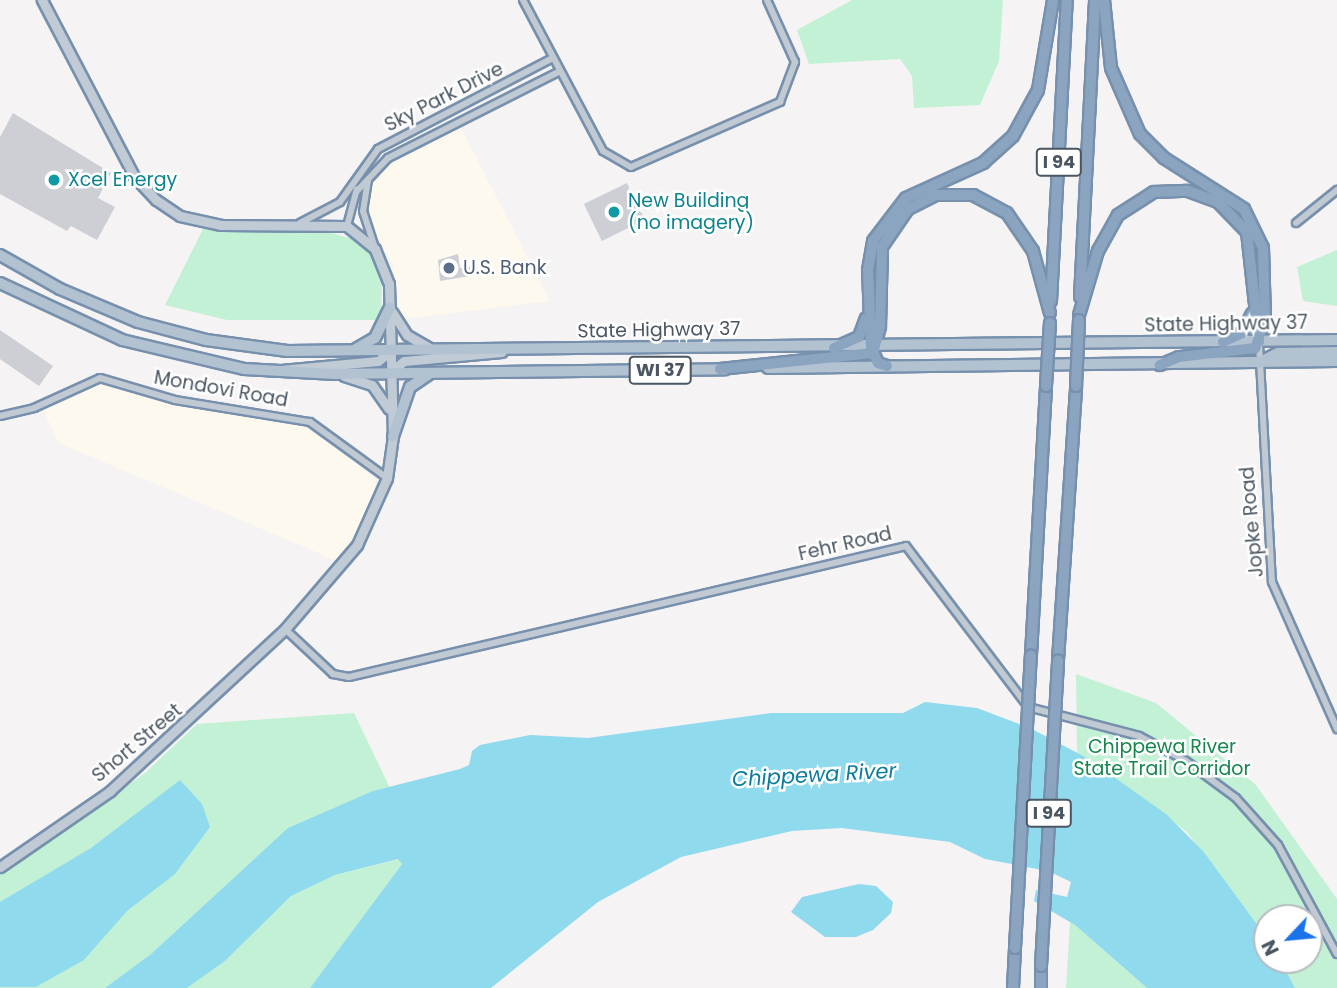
<!DOCTYPE html>
<style>
body{margin:0}
#map{position:relative;width:1337px;height:988px;overflow:hidden;background:#f5f3f3;font-family:Poppins,sans-serif}
div>[style]{position:absolute}
[style*='--x']{left:calc(var(--x)*1px);top:calc(var(--y)*1px);width:calc(var(--w)*1px);rotate:calc(var(--a)*1deg)}
.commercial>*{inset:0;background:#fdf9ef}
.green>*{inset:0;background:#c3f1d5}
.water>*{inset:0;background:#90daee}
.building>*{inset:0;background:#cdcfd5;transform-origin:0 0}
.roads{filter:drop-shadow(2px 0 #7690ad) drop-shadow(-2px 0 #7690ad) drop-shadow(0 2px #7690ad) drop-shadow(0 -2px #7690ad)}
.street>*{height:6px;margin:-3px;padding:0 3px;transform-origin:3px;border-radius:3px;background:#c1cad2}
.secondary>*{height:9px;margin:-4.5px;padding:0 4.5px;transform-origin:4.5px;border-radius:4.5px;background:#c1cbd6}
.primary>*{height:10px;margin:-5px;padding:0 5px;transform-origin:5px;border-radius:5px;background:#b3c2d1}
.highway>*{height:10px;margin:-5px;padding:0 5px;transform-origin:5px;border-radius:5px;background:#8ba5c1}
.bridges{filter:drop-shadow(2px 0 #7690ad) drop-shadow(-2px 0 #7690ad) drop-shadow(0 2px #7690ad) drop-shadow(0 -2px #7690ad)}
.highway-bridge>*{height:10px;margin:-5px;padding:0 5px;transform-origin:5px;border-radius:5px;background:#8ba5c1}
.dots>*{width:19px;height:19px;translate:-50% -50%;box-sizing:border-box;border:4px solid #fff;border-radius:50%}
span{translate:-50% -50%;white-space:nowrap;text-align:center;line-height:1.15;-webkit-text-stroke:5px #fff;paint-order:stroke}
.shield-label span{padding:2px 5px;background:#fff;border:2px solid;border-radius:5px;-webkit-text-stroke-width:0}
.shield-label{font-size:18px;color:#4a5661;font-weight:700}
.street-label{font-size:19px;color:#4a5661}
.culture-label{font-size:19px;color:#0d838f}
.left{translate:0 -50%;text-align:left}
.service-label{font-size:19px;color:#4e5e75}
.park-label{font-size:19px;color:#17864f}
.water-label{font-size:21px;color:#0c7c9b;font-style:italic}
.north{position:absolute;left:1253px;top:904px;width:70px;height:70px;box-sizing:border-box;background:#fff;border:2px solid #b7bbc0;border-radius:50%;rotate:244deg;font-size:19px;font-weight:700;line-height:28px;text-align:center;color:#4a5661}
.north::after{content:'';display:block;margin:auto;width:24px;height:32px;background:#1a73e8;clip-path:polygon(50% 0,100% 100%,50% 72%,0 100%)}
</style>
<div id="map">
<div class="commercial">
<div style="clip-path:polygon(460px 126px,550px 301px,397px 320px,393px 265px,367px 220px,369px 187px,385px 165px)"></div>
<div style="clip-path:polygon(100px 382px,186px 407px,290px 422px,319px 432px,376px 480px,374px 500px,351px 547px,335px 560px,59px 443px,43px 410px)"></div>
</div>
<div class="green">
<div style="clip-path:polygon(852px 0,1003px 0,999px 61px,980px 105px,914px 108px,912px 76px,900px 59px,809px 64px,797px 30px)"></div>
<div style="clip-path:polygon(203px 229px,331px 233px,353px 239px,372px 254px,382px 276px,381px 320px,227px 320px,165px 305px)"></div>
<div style="clip-path:polygon(1337px 250px,1337px 306px,1303px 301px,1297px 267px)"></div>
<div style="clip-path:polygon(1076px 674px,1156px 703px,1256px 785px,1337px 899px,1337px 988px,1295px 988px,1280px 960px,1309px 960px,1309px 918px,1267px 918px,1267px 938px,1187px 832px,1077px 753px)"></div>
<div style="clip-path:polygon(354px 713px,390px 788px,288px 829px,151px 954px,105px 988px,0 988px,0 874px,145px 773px,197px 724px)"></div>
<div style="clip-path:polygon(399px 859px,402px 864px,310px 988px,187px 988px,225px 961px,291px 896px,335px 875px)"></div>
<div style="clip-path:polygon(1070px 922px,1075px 925px,1147px 988px,1066px 988px)"></div>
</div>
<div class="water">
<div style="clip-path:polygon(925px 702px,977px 708px,1030px 728px,1087px 758px,1166px 814px,1203px 851px,1267px 938px,1267px 960px,1280px 960px,1295px 988px,1147px 988px,1075px 925px,1034px 901px,1036px 890px,1067px 897px,1071px 882px,1048px 871px,985px 859px,950px 842px,842px 828px,792px 831px,681px 857px,598px 902px,491px 988px,310px 988px,402px 864px,398px 859px,335px 875px,291px 896px,225px 961px,187px 988px,105px 988px,151px 954px,288px 828px,373px 791px,460px 769px,469px 765px,472px 751px,480px 745px,530px 735px,588px 738px,771px 713px,903px 713px)"></div>
<div style="clip-path:polygon(180px 780px,202px 804px,210px 827px,175px 874px,127px 911px,84px 960px,36px 987px,0 987px,0 902px,91px 848px)"></div>
<div style="clip-path:polygon(859px 884px,876px 886px,893px 902px,891px 913px,873px 930px,856px 937px,825px 937px,791px 912px,802px 897px)"></div>
</div>
<div class="building">
<div style="clip-path:polygon(13px 113px,111px 173px,98px 198px,115px 207px,97px 240px,71px 226px,67px 231px,0 194px,0 137px)"></div>
<div style="left:627px;top:183px;width:41px;height:48px;rotate:64deg"></div>
<div style="clip-path:polygon(458px 254px,460px 268px,470px 267px,470px 276px,440px 281px,438px 260px)"></div>
<div style="clip-path:polygon(0 330px,53px 366px,39px 386px,0 359px)"></div>
</div>
<div class="roads">
<div class="street">
<div style="--x:523;--y:0;--w:171;--a:62.1"></div>
<div style="--x:603;--y:151;--w:32;--a:30"></div>
<div style="--x:631;--y:167;--w:163;--a:-23.6"></div>
<div style="--x:780;--y:102;--w:43;--a:-69.4"></div>
<div style="--x:795;--y:62;--w:68;--a:-114.3"></div>
<div style="--x:368;--y:180;--w:31;--a:99"></div>
<div style="--x:363;--y:211;--w:39;--a:72"></div>
<div style="--x:357;--y:191;--w:45;--a:-46.8"></div>
<div style="--x:388;--y:158;--w:193;--a:-26.8"></div>
<div style="--x:300;--y:223;--w:45;--a:-27.7"></div>
<div style="--x:340;--y:202;--w:65;--a:-54.4"></div>
<div style="--x:378;--y:149;--w:197;--a:-27.5"></div>
<div style="--x:1296;--y:223;--w:53;--a:-38.8"></div>
<div style="--x:347;--y:226;--w:38;--a:-75"></div>
<div style="--x:1259;--y:343;--w:239;--a:86.9"></div>
<div style="--x:1272;--y:582;--w:161;--a:66.1"></div>
<div style="--x:0;--y:416;--w:35;--a:-13"></div>
<div style="--x:34;--y:408;--w:72;--a:-24.4"></div>
<div style="--x:100;--y:378;--w:78;--a:16.3"></div>
<div style="--x:175;--y:400;--w:137;--a:9.3"></div>
<div style="--x:310;--y:422;--w:95;--a:36"></div>
<div style="--x:285;--y:629;--w:66;--a:43.2"></div>
<div style="--x:333;--y:674;--w:16;--a:11"></div>
<div style="--x:349;--y:677;--w:572;--a:-13.23"></div>
<div style="--x:906;--y:546;--w:202;--a:52.8"></div>
<div style="--x:1028;--y:707;--w:115;--a:14.6"></div>
<div style="--x:1139;--y:736;--w:53;--a:28"></div>
<div style="--x:1186;--y:761;--w:62;--a:36.5"></div>
<div style="--x:1236;--y:798;--w:63;--a:48.2"></div>
<div style="--x:1278;--y:845;--w:124;--a:61.6"></div>
</div>
<div class="secondary">
<div style="--x:392;--y:312;--w:27;--a:57"></div>
<div style="--x:407;--y:335;--w:30;--a:30"></div>
<div style="--x:281;--y:370;--w:97;--a:-5.3"></div>
<div style="--x:378;--y:361;--w:14;--a:-39"></div>
<div style="--x:390;--y:373;--w:18;--a:-41"></div>
<div style="--x:404;--y:361;--w:98;--a:-5.2"></div>
<div style="--x:344;--y:376;--w:29;--a:18"></div>
<div style="--x:372;--y:385;--w:29;--a:55"></div>
<div style="--x:0;--y:867;--w:134;--a:-34.6"></div>
<div style="--x:110;--y:791;--w:238;--a:-42.8"></div>
<div style="--x:285;--y:629;--w:111;--a:-49.4"></div>
<div style="--x:357;--y:545;--w:73;--a:-65.9"></div>
<div style="--x:387;--y:478;--w:42;--a:-81.9"></div>
<div style="--x:393;--y:436;--w:152;--a:-91.5"></div>
<div style="--x:389;--y:284;--w:38;--a:-112"></div>
<div style="--x:375;--y:249;--w:36;--a:-141"></div>
<div style="--x:347;--y:226;--w:126;--a:-179.5"></div>
<div style="--x:221;--y:225;--w:42;--a:-167.6"></div>
<div style="--x:180;--y:216;--w:29;--a:-146"></div>
<div style="--x:156;--y:200;--w:33;--a:-133"></div>
<div style="--x:134;--y:176;--w:199;--a:-117.6"></div>
</div>
<div class="primary">
<div style="--x:0;--y:255;--w:69;--a:29.5"></div>
<div style="--x:60;--y:289;--w:85;--a:22.9"></div>
<div style="--x:138;--y:322;--w:70;--a:14.8"></div>
<div style="--x:206;--y:340;--w:82;--a:7.7"></div>
<div style="--x:287;--y:351;--w:1050;--a:-0.6"></div>
<div style="--x:0;--y:283;--w:135;--a:25"></div>
<div style="--x:122;--y:340;--w:125;--a:13.4"></div>
<div style="--x:244;--y:369;--w:91;--a:3.1"></div>
<div style="--x:335;--y:374;--w:390;--a:-0.7"></div>
<div style="--x:354;--y:350;--w:24;--a:-30"></div>
<div style="--x:375;--y:338;--w:34;--a:-64"></div>
<div style="--x:1259;--y:363;--w:21;--a:-28"></div>
<div style="--x:1278;--y:353;--w:59;--a:-1"></div>
<div style="--x:768;--y:368;--w:569;--a:-0.7"></div>
<div style="--x:393;--y:436;--w:52;--a:-70.9"></div>
<div style="--x:410;--y:387;--w:23;--a:-34"></div>
</div>
<div class="highway">
<div style="--x:1104;--y:0;--w:68;--a:84.1"></div>
<div style="--x:1111;--y:68;--w:72;--a:66.3"></div>
<div style="--x:1140;--y:134;--w:34;--a:45"></div>
<div style="--x:1164;--y:158;--w:95;--a:32.5"></div>
<div style="--x:1244;--y:209;--w:43;--a:64"></div>
<div style="--x:1263;--y:248;--w:70;--a:88.4"></div>
<div style="--x:1265;--y:318;--w:32;--a:108"></div>
<div style="--x:1255;--y:348;--w:77;--a:173.2"></div>
<div style="--x:1179;--y:357;--w:21;--a:157"></div>
<div style="--x:1080;--y:297;--w:297;--a:-87.1"></div>
<div style="--x:1051;--y:301;--w:301;--a:-87"></div>
<div style="--x:1079;--y:315;--w:67;--a:-73.5"></div>
<div style="--x:1098;--y:251;--w:41;--a:-60.9"></div>
<div style="--x:1118;--y:215;--w:43;--a:-32.6"></div>
<div style="--x:1154;--y:192;--w:34;--a:-2"></div>
<div style="--x:1188;--y:191;--w:32;--a:20"></div>
<div style="--x:1218;--y:202;--w:42;--a:46"></div>
<div style="--x:1247;--y:232;--w:110;--a:83.7"></div>
<div style="--x:1223;--y:342;--w:21;--a:-25"></div>
<div style="--x:1242;--y:333;--w:22;--a:-63"></div>
<div style="--x:834;--y:348;--w:27;--a:-24"></div>
<div style="--x:859;--y:337;--w:20;--a:-70"></div>
<div style="--x:887;--y:366;--w:9;--a:-162"></div>
<div style="--x:878;--y:363;--w:17;--a:-114"></div>
<div style="--x:871;--y:347;--w:77;--a:-92.2"></div>
<div style="--x:868;--y:270;--w:29;--a:-80"></div>
<div style="--x:873;--y:241;--w:54;--a:-52.5"></div>
<div style="--x:906;--y:198;--w:85;--a:-24.4"></div>
<div style="--x:983;--y:163;--w:40;--a:-42"></div>
<div style="--x:1013;--y:136;--w:52;--a:-61.5"></div>
<div style="--x:1038;--y:90;--w:91;--a:-80.5"></div>
<div style="--x:720;--y:369;--w:154;--a:-6"></div>
<div style="--x:873;--y:353;--w:28;--a:-75"></div>
<div style="--x:880;--y:326;--w:79;--a:-88.5"></div>
<div style="--x:882;--y:247;--w:46;--a:-55.6"></div>
<div style="--x:908;--y:209;--w:31;--a:-27"></div>
<div style="--x:936;--y:195;--w:37;--a:0"></div>
<div style="--x:973;--y:195;--w:38;--a:28"></div>
<div style="--x:1007;--y:213;--w:46;--a:55.6"></div>
<div style="--x:1033;--y:251;--w:64;--a:74.7"></div>
<div style="--x:1031;--y:655;--w:269;--a:-86.8"></div>
<div style="--x:1058;--y:660;--w:275;--a:-86.2"></div>
<div style="--x:1041;--y:966;--w:22;--a:90"></div>
<div style="--x:1013;--y:988;--w:40;--a:-87.1"></div>
</div>
</div>
<div class="bridges">
<div class="highway-bridge">
<div style="--x:1046;--y:386;--w:63;--a:-86.4"></div>
<div style="--x:1076;--y:386;--w:66;--a:-87.4"></div>
<div style="--x:1015;--y:948;--w:293;--a:-86.9"></div>
<div style="--x:1041;--y:966;--w:306;--a:-86.8"></div>
</div>
</div>
<div class="dots">
<div style="left:54px;top:180px;background:#0f9aa8"></div>
<div style="left:614px;top:212px;background:#0f9aa8"></div>
<div style="left:449px;top:268px;background:#5c6f8a"></div>
</div>
<div class="shield-label">
<span style="left:1059px;top:162px">I 94</span>
<span style="left:660px;top:370px">WI 37</span>
<span style="left:1049px;top:813px">I 94</span>
</div>
<div class="street-label">
<span style="left:444px;top:97px;rotate:-27deg">Sky Park Drive</span>
<span style="left:1226px;top:324px;rotate:-1deg">State Highway 37</span>
<span style="left:659px;top:330px;rotate:-1deg">State Highway 37</span>
<span style="left:221px;top:389px;rotate:10deg">Mondovi Road</span>
<span style="left:1252px;top:522px;rotate:-95deg">Jopke Road</span>
<span style="left:845px;top:544px;rotate:-13deg">Fehr Road</span>
<span style="left:137px;top:743px;rotate:-40deg">Short Street</span>
</div>
<div class="culture-label">
<span class="left" style="left:68px;top:180px">Xcel Energy</span>
<span class="left" style="left:628px;top:212px">New Building<br>(no imagery)</span>
</div>
<div class="service-label">
<span class="left" style="left:463px;top:268px">U.S. Bank</span>
</div>
<div class="park-label">
<span style="left:1162px;top:758px">Chippewa River<br>State Trail Corridor</span>
</div>
<div class="water-label">
<span style="left:814px;top:775px;rotate:-3deg">Chippewa River</span>
</div>
<div class="north">N</div>
</div>
